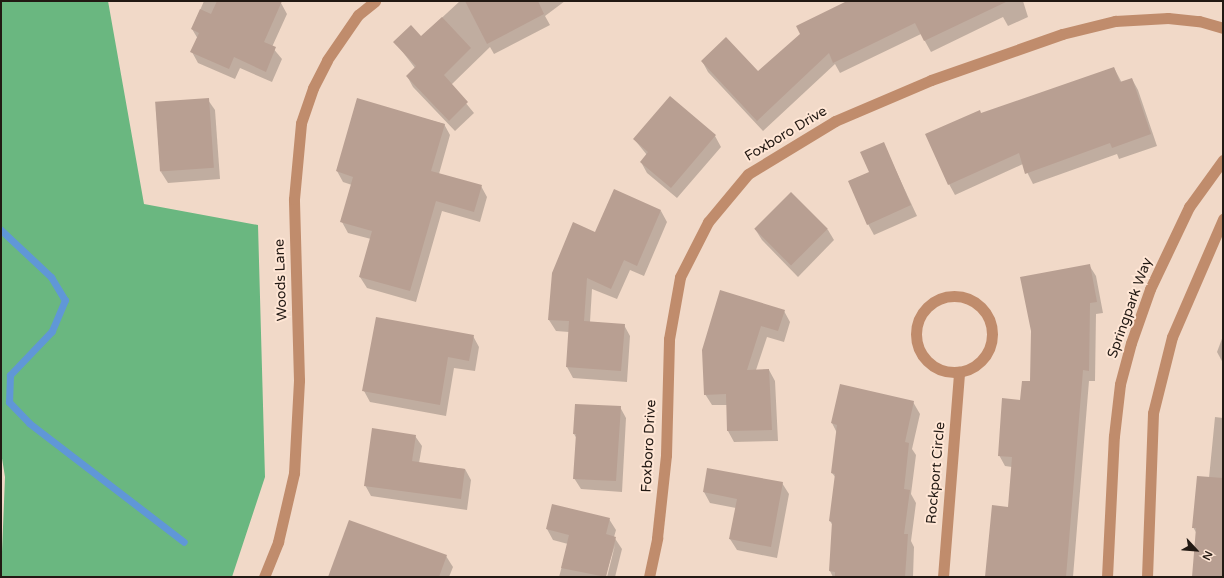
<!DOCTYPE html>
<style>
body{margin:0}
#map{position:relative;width:1224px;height:578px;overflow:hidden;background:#f1d9c8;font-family:"Varela Round",sans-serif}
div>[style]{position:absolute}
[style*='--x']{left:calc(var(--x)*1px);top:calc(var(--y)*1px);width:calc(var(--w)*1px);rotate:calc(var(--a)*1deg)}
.forest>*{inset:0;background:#6ab780}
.shadow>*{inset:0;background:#0003}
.stream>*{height:7px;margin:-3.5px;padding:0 3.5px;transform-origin:3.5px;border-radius:3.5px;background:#6097d7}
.building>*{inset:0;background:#b89f92;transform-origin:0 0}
.minor>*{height:11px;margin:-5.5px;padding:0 5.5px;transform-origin:5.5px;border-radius:5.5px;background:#c08c6c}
.minor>.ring{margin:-5.5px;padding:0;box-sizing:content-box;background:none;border:11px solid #c08c6c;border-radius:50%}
.tertiary>*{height:11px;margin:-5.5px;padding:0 5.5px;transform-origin:5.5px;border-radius:5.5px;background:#c08c6c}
span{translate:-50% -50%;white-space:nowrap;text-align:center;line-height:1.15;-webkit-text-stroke:4px #ffe6d5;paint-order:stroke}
.street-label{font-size:14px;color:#221913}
.frame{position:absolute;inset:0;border:2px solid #221913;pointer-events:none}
.north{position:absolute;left:1176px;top:530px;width:40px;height:40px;-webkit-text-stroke:3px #ffe6d5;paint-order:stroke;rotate:116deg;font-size:11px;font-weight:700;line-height:16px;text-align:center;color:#221913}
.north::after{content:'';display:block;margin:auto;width:14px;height:18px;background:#221913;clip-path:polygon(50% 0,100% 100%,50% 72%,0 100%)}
</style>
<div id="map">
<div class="forest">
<div style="clip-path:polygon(1px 1px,108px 1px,144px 204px,258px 225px,265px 477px,232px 577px,1px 577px,5px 477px,1px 452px)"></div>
</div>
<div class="shadow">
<div style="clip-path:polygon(204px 1px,281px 3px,287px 14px,272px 47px,282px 59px,272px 82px,240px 68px,235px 79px,198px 63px,192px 52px,198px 39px,192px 29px)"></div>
<div style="clip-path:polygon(460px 1px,565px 1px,545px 16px,550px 25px,494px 54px,490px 47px,451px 85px,474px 113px,455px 131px,413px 87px,407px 76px,415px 68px,395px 42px,421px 37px)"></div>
<div style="clip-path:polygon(849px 1px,1023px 1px,1028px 17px,1008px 26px,1003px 17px,931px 52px,921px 34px,840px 73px,835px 64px,763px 131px,708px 72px,702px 61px,758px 73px)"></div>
<div style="clip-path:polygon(1114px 68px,1122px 83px,1132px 79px,1138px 90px,1157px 146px,1119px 159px,1117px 154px,1033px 184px,1023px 164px,955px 195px,949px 184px,981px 114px)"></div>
<div style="clip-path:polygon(208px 100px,215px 110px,220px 179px,168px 183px,161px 172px)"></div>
<div style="clip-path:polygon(358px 100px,444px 124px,450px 135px,439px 174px,481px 186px,487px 197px,480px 222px,442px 211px,416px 302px,367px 288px,360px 277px,371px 239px,348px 233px,342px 222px,352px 185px,343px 182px,337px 171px)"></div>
<div style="clip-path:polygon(715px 136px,721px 147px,677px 198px,647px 173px,641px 162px,647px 155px,634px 139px)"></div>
<div style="clip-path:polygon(883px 143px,917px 216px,874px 235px,868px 224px)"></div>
<div style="clip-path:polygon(791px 193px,828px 230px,834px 240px,798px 277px,762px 240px,755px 229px)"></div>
<div style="clip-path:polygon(661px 211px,667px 222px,644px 276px,630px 270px,617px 299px,592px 289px,590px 322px,624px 325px,630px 336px,627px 382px,573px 378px,567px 367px,569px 332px,556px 331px,549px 320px,596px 233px)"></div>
<div style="clip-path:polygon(1089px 265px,1096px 276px,1103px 313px,1096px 314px,1095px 381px,1089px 381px,1073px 577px,986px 577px,1009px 508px,1012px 467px,1005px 466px,999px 455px,1021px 401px)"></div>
<div style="clip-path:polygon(784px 311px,790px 322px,784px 342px,767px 337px,756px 370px,769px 370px,775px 381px,778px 441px,734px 442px,728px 431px,727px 405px,712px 405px,705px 394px,703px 351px)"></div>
<div style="clip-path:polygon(473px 336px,479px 347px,475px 371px,454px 368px,446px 416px,370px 402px,364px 391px)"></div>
<div style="clip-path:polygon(1223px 336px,1223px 363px,1217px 352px)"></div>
<div style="clip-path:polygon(913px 402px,920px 414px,912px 449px,916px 455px,911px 494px,916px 503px,911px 541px,914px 547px,913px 577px,833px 577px,830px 571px,833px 526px,830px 521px,836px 478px,832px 473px,837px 433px,832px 423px)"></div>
<div style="clip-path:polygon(620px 407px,626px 418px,622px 492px,581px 489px,574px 478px,577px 439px,574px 434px)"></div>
<div style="clip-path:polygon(1215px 417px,1223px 418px,1223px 577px,1193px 577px,1197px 534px,1193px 527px,1209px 478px)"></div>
<div style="clip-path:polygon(415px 436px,422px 446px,419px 463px,465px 469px,471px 480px,467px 510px,371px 496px,365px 485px)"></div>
<div style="clip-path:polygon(782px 483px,789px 494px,777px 558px,737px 550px,730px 539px,736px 508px,710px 503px,704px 492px)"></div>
<div style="clip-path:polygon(609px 519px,616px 530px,614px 537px,622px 549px,615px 577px,607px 577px,615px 545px,605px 577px,559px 577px,568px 544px,553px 540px,547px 529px)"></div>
<div style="clip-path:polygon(446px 556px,453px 567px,449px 577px,329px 577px)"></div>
</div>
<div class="stream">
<div style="--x:1;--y:230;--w:69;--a:43.2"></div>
<div style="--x:51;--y:277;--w:27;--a:59"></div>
<div style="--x:65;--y:300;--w:34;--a:113"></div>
<div style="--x:52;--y:331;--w:61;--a:133.7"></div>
<div style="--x:10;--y:375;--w:27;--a:92"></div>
<div style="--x:9;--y:402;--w:29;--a:46"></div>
<div style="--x:29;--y:423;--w:195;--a:37.5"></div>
</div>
<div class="building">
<div style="clip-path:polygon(217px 1px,282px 1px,264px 42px,276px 47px,266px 72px,234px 57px,229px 69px,190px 52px,199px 33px,191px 29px,200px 9px,211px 14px)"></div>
<div style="clip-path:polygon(465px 1px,538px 1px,544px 14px,487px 44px)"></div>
<div style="clip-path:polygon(847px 1px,1008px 1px,924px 41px,915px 23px,833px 63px,829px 53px,757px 121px,701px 61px,726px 37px,758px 71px,800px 34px,796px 26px)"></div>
<div style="clip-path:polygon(442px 17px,471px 48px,444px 75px,468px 102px,449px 121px,406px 76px,416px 66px,393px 42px,411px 25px,421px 36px)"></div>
<div style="clip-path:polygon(1114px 67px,1120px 82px,1132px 78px,1151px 134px,1112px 148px,1110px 143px,1025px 174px,1019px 153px,948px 185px,925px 134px,980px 110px,981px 113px)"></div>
<div style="clip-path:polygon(670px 96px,716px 135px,671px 188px,640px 162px,648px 152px,633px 139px)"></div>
<div style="left:209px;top:98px;width:70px;height:54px;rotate:86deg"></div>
<div style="clip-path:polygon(357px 98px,445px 124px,431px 171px,482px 185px,474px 212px,436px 201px,410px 291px,359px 277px,372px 231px,340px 222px,353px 177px,336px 171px)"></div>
<div style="clip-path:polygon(884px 142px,911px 205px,867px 225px,848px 181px,869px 172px,860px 152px)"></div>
<div style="clip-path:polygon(614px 189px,661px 210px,637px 266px,624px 260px,611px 289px,587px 278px,584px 321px,625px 324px,621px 371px,566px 367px,569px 321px,548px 320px,552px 273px,573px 222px,595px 232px)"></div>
<div style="left:791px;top:192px;width:52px;height:52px;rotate:45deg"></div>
<div style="clip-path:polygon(1090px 264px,1097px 302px,1090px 303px,1089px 371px,1083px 370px,1066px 577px,985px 577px,992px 505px,1008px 507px,1012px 457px,998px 456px,1002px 398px,1020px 400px,1022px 381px,1030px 381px,1031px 331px,1020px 277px)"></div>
<div style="clip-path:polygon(720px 290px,785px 310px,778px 331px,761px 326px,747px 370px,769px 369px,772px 430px,727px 431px,726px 394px,704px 395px,702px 350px)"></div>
<div style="clip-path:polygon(376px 317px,474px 335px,469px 361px,448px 357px,440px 405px,362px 391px)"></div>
<div style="clip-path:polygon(840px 384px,914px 401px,905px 442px,909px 443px,904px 489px,910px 490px,904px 534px,908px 534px,905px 577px,835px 577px,835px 572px,829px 571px,832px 522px,829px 521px,835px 474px,831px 473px,837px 425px,831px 423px)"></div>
<div style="clip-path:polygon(575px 404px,621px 406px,616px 481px,573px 479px,576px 434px,573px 434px)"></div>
<div style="clip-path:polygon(372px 428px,416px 435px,412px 461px,465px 469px,461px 499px,364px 486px)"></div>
<div style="clip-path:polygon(707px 468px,783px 482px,771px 547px,729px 539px,737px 499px,703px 492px)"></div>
<div style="clip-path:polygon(1197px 476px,1223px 478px,1223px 577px,1192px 577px,1196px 528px,1192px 528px)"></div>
<div style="clip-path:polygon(552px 504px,610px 518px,606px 534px,616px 537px,606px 577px,561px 568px,569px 535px,546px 529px)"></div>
<div style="clip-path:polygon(349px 520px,447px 555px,439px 577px,328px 577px)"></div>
</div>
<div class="minor">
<div class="ring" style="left:916px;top:296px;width:65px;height:65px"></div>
<div style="--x:264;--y:577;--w:38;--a:-68"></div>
<div style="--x:278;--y:542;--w:71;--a:-76.9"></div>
<div style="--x:294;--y:473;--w:93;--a:-86.9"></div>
<div style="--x:299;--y:380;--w:181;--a:-91.6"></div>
<div style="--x:294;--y:199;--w:76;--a:-84.7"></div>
<div style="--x:301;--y:123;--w:37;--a:-71"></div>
<div style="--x:313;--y:88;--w:31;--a:-63"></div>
<div style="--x:327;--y:60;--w:55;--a:-55.4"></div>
<div style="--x:358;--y:15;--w:22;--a:-39"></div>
<div style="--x:649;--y:577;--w:40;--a:-78"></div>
<div style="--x:657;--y:538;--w:83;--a:-83.8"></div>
<div style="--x:666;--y:455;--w:116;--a:-88.5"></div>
<div style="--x:669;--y:339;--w:63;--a:-79.9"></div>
<div style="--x:680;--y:277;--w:62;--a:-63"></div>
<div style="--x:708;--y:222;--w:62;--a:-50.2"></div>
<div style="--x:748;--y:174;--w:102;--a:-31.3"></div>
<div style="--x:835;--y:121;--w:104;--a:-23.1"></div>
<div style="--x:931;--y:80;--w:139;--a:-19.3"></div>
<div style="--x:1062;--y:34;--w:55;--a:-13.8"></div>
<div style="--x:1115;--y:21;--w:53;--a:-3.2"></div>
<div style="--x:1168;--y:18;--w:31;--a:6"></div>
<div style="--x:1199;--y:21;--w:25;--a:16"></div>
<div style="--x:943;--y:577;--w:206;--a:-85.5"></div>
</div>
<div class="tertiary">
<div style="--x:1107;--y:577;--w:141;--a:-87.2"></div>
<div style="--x:1114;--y:436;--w:52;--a:-83.4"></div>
<div style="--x:1120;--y:384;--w:42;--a:-75"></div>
<div style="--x:1131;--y:343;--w:57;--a:-70.6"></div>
<div style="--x:1150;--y:289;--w:91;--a:-64.6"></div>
<div style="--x:1189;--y:207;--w:58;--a:-54.1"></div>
<div style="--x:1147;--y:577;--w:164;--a:-87.9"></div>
<div style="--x:1153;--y:413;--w:78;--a:-76"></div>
<div style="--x:1172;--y:337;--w:129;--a:-66.6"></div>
</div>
<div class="street-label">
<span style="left:786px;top:134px;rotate:-31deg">Foxboro Drive</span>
<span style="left:281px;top:280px;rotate:-92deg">Woods Lane</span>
<span style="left:1130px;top:308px;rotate:-70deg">Springpark Way</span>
<span style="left:649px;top:446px;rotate:-87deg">Foxboro Drive</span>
<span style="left:936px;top:473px;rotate:-85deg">Rockport Circle</span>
</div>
<div class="frame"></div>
<div class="north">N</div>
</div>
